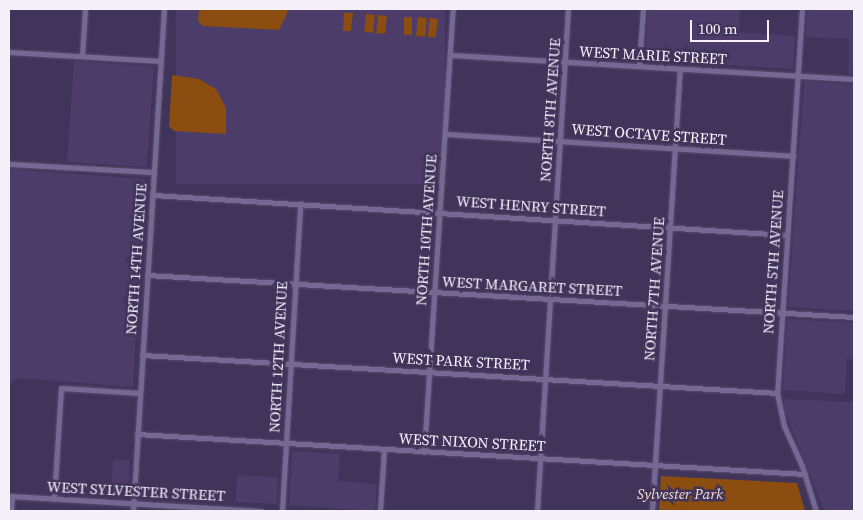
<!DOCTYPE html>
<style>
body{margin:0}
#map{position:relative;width:863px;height:520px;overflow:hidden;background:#41345b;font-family:"Source Serif 4",serif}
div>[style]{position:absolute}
.built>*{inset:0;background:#4b3c69;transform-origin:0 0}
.green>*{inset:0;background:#8b4d10;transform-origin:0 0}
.roads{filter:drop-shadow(0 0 1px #594e6d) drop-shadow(0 0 1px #594e6d)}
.minor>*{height:5px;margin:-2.5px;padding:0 2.5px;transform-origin:2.5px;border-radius:2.5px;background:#756893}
span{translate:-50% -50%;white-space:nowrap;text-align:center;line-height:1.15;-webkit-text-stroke:5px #41345b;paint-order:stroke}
.street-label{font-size:15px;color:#f4f1fb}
.park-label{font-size:15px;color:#f3dccb;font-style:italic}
.frame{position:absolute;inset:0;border:10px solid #f4f1fb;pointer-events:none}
.scale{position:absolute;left:690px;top:20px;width:79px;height:22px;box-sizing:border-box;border:2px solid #f4f1fb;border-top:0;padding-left:6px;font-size:15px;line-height:18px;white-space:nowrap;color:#f4f1fb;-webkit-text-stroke:4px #41345b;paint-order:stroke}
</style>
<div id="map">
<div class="built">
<div style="left:176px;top:9px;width:269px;height:175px"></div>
<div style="clip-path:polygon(648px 9px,740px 9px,739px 32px,795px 36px,793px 69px,645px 60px)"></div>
<div style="clip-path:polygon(807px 9px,854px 9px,854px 74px,848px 74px,849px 39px,806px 37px)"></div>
<div style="left:74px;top:61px;width:80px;height:101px;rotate:4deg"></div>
<div style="clip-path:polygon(804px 81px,854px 84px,854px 311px,788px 307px)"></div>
<div style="clip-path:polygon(9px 169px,145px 179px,133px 387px,19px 378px,9px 384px)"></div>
<div style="clip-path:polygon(787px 319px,854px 323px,854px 359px,847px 359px,845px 394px,783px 390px)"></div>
<div style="clip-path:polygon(784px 399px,854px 402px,854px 511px,824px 511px,785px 411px)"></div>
<div style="clip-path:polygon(292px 451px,340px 454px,338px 481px,377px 484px,375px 511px,289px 505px)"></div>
<div style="left:113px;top:459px;width:17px;height:36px;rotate:3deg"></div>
<div style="left:237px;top:475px;width:41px;height:27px;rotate:3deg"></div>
</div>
<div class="green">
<div style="clip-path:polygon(199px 9px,289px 9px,279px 30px,203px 26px,198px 21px)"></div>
<div style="clip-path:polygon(344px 13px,353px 13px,351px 31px,343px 31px)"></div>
<div style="left:366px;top:14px;width:9px;height:18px;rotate:6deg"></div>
<div style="left:378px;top:15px;width:9px;height:18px;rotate:6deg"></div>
<div style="left:404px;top:17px;width:8px;height:18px"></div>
<div style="left:418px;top:17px;width:9px;height:19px;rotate:6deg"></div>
<div style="left:430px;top:18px;width:8px;height:19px;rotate:7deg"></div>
<div style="clip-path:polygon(172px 75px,199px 79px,216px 89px,226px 108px,226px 134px,174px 131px,169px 126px)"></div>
<div style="clip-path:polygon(661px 476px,797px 483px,805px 511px,659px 511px)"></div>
</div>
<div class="roads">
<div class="minor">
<div style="left:802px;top:9px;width:385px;rotate:93.7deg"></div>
<div style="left:777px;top:393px;width:34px;rotate:78deg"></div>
<div style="left:784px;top:426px;width:44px;rotate:65.8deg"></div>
<div style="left:802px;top:466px;width:47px;rotate:72.7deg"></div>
<div style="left:9px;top:52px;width:152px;rotate:3.4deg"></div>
<div style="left:450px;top:55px;width:405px;rotate:3.4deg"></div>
<div style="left:82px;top:56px;width:47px;rotate:-86.3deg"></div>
<div style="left:639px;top:66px;width:57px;rotate:-86deg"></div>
<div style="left:445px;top:134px;width:349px;rotate:3.6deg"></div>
<div style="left:9px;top:164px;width:145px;rotate:3.2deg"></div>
<div style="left:153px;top:195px;width:635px;rotate:3.61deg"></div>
<div style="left:147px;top:275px;width:708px;rotate:3.4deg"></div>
<div style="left:142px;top:355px;width:636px;rotate:3.42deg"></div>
<div style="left:137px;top:434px;width:669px;rotate:3.43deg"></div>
<div style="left:424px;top:452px;width:444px;rotate:-86.3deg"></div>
<div style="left:9px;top:496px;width:253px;rotate:3.4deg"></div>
<div style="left:54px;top:499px;width:111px;rotate:-86.4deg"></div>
<div style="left:61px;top:388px;width:79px;rotate:3.6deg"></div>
<div style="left:11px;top:511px;width:15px;rotate:-86deg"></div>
<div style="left:133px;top:511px;width:503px;rotate:-86.47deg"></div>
<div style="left:282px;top:511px;width:308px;rotate:-86.6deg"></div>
<div style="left:380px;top:511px;width:62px;rotate:-86.3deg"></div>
<div style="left:537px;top:511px;width:503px;rotate:-86.47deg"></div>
<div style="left:652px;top:511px;width:443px;rotate:-86.4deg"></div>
</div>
</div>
<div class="street-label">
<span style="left:653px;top:55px;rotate:3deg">WEST MARIE STREET</span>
<span style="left:550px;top:110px;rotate:-86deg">NORTH 8TH AVENUE</span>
<span style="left:649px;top:134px;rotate:4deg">WEST OCTAVE STREET</span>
<span style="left:531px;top:206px;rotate:4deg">WEST HENRY STREET</span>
<span style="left:426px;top:230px;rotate:-86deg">NORTH 10TH AVENUE</span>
<span style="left:136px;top:259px;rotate:-86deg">NORTH 14TH AVENUE</span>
<span style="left:773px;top:262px;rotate:-86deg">NORTH 5TH AVENUE</span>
<span style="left:532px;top:286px;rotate:3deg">WEST MARGARET STREET</span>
<span style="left:654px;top:289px;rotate:-86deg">NORTH 7TH AVENUE</span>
<span style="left:278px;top:357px;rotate:-87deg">NORTH 12TH AVENUE</span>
<span style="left:461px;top:361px;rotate:3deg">WEST PARK STREET</span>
<span style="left:472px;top:442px;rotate:3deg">WEST NIXON STREET</span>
<span style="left:136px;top:491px;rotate:3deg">WEST SYLVESTER STREET</span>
</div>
<div class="park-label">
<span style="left:680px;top:494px">Sylvester Park</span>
</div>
<div class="frame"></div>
<div class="scale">100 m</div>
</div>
